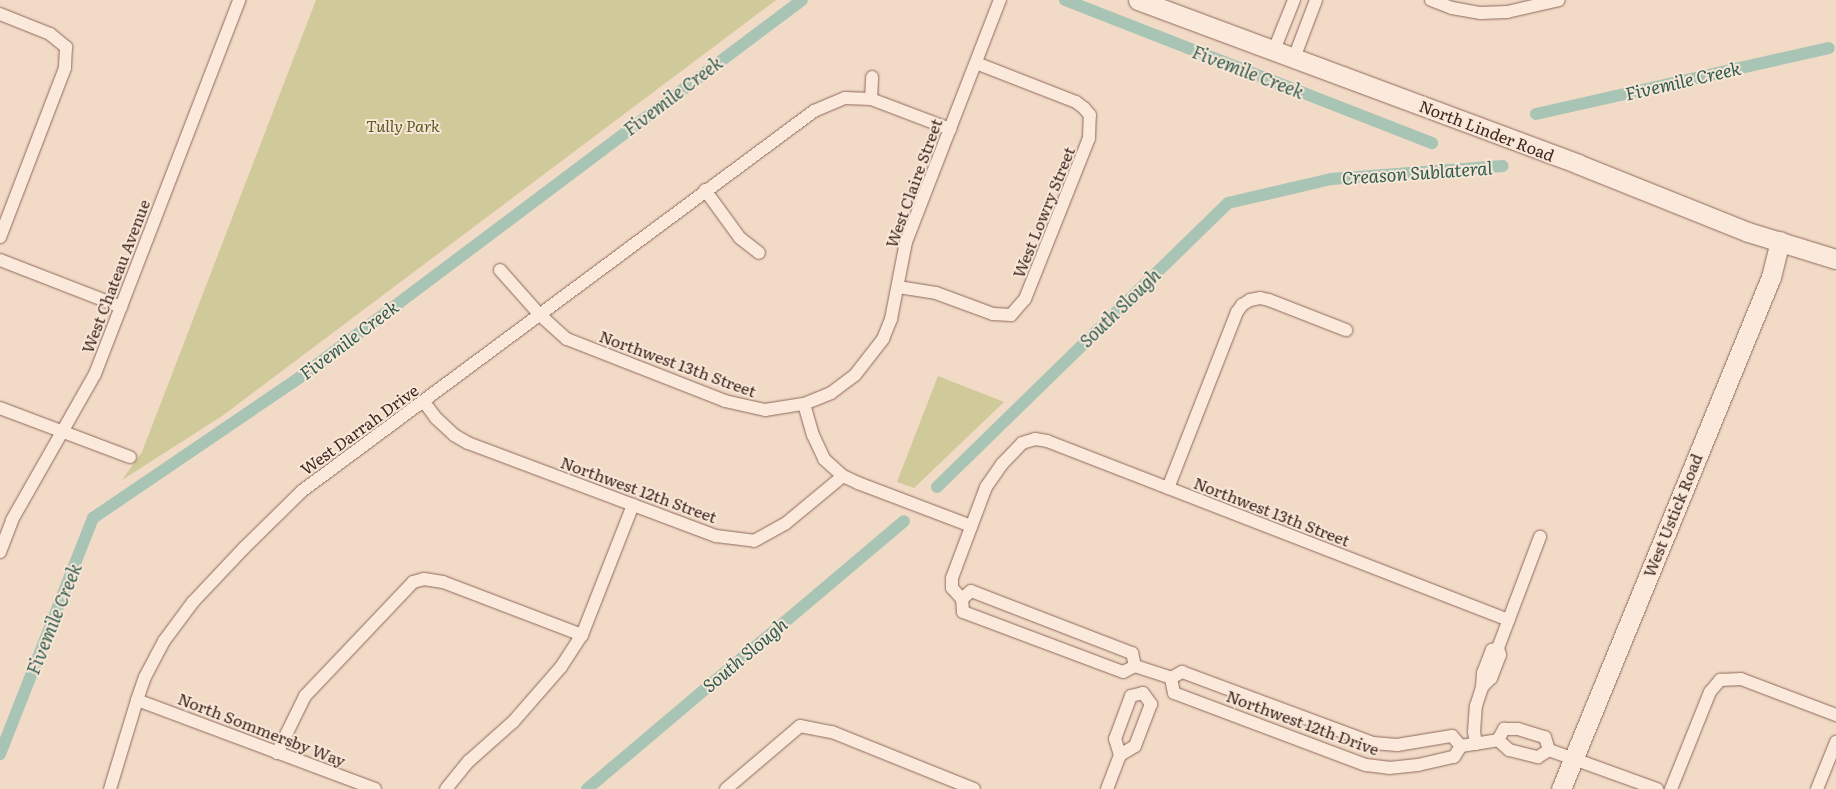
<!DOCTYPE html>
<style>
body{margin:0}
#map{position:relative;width:1836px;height:789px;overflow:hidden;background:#f1dac6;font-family:Literata,serif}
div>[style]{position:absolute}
.green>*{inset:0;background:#d0c999}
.canal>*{height:12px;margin:-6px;padding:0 6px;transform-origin:6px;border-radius:6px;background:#a8c4b5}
.roads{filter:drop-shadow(0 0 1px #8e695b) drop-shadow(0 0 1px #8e695b)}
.minor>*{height:12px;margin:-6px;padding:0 6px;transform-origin:6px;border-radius:6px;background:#fbe9db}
.secondary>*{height:19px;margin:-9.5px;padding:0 9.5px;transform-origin:9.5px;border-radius:9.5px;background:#fbe9db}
span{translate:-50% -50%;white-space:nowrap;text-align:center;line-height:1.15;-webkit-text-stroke:4px #f8e6d7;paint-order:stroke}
.park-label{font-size:16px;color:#5a5b25;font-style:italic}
.street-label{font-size:16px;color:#3d261f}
.water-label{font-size:18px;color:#2e5d4f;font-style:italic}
</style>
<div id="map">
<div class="green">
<div style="clip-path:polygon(316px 0,776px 0,222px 416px,122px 480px,142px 452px)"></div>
<div style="clip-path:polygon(938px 376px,1004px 402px,914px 488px,897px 482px)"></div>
</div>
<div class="canal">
<div style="left:1065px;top:0;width:394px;rotate:21.3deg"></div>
<div style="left:1536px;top:114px;width:300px;rotate:-12.7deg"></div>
<div style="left:937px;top:487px;width:407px;rotate:-44.3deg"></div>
<div style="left:1228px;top:203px;width:106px;rotate:-13.1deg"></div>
<div style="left:1331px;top:179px;width:172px;rotate:-4.3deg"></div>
<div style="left:0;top:754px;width:254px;rotate:-68.5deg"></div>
<div style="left:93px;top:518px;width:249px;rotate:-34.2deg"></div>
<div style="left:299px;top:378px;width:629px;rotate:-36.92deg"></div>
<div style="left:587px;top:789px;width:415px;rotate:-40.2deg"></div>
</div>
<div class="roads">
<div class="minor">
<div style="left:1431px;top:0;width:22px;rotate:21deg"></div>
<div style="left:1452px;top:8px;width:29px;rotate:10deg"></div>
<div style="left:1481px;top:13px;width:26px;rotate:-2deg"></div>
<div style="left:1507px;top:12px;width:53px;rotate:-13deg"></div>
<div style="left:0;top:14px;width:54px;rotate:21.8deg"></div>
<div style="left:50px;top:34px;width:21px;rotate:39deg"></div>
<div style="left:66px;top:47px;width:21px;rotate:93deg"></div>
<div style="left:65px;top:68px;width:181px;rotate:111deg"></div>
<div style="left:1274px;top:50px;width:54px;rotate:-68.2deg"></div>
<div style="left:1294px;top:58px;width:62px;rotate:-69.2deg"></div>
<div style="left:871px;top:99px;width:22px;rotate:-87deg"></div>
<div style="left:705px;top:190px;width:59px;rotate:53.9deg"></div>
<div style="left:740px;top:238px;width:24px;rotate:38deg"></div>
<div style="left:0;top:260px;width:130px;rotate:21.2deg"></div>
<div style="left:500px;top:270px;width:60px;rotate:48.4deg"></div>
<div style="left:540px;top:315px;width:36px;rotate:42deg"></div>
<div style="left:567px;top:339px;width:170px;rotate:21.4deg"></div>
<div style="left:725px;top:401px;width:41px;rotate:12.7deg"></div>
<div style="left:765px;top:410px;width:39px;rotate:-9deg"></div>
<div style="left:804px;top:404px;width:29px;rotate:-22deg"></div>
<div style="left:831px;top:393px;width:30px;rotate:-37deg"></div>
<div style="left:855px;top:375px;width:46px;rotate:-52.1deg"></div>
<div style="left:883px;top:339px;width:22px;rotate:-68deg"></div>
<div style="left:891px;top:319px;width:78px;rotate:-79deg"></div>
<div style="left:906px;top:242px;width:260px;rotate:-68.8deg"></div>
<div style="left:898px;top:287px;width:38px;rotate:9deg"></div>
<div style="left:936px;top:293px;width:61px;rotate:20.2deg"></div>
<div style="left:993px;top:314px;width:18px;rotate:3deg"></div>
<div style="left:1011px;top:315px;width:21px;rotate:-49deg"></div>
<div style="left:1025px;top:299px;width:173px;rotate:-68.3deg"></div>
<div style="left:1089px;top:138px;width:23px;rotate:-88deg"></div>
<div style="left:1090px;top:115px;width:9px;rotate:-131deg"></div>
<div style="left:1084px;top:108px;width:10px;rotate:-143deg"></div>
<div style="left:1076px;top:102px;width:107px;rotate:-158.7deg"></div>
<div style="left:424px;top:402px;width:21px;rotate:53deg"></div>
<div style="left:437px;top:419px;width:23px;rotate:43deg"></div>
<div style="left:454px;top:435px;width:16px;rotate:30deg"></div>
<div style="left:468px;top:443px;width:265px;rotate:20.6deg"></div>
<div style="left:716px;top:536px;width:38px;rotate:7deg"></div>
<div style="left:754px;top:541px;width:35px;rotate:-29deg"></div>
<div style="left:785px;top:524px;width:75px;rotate:-39.6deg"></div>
<div style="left:804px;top:404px;width:32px;rotate:74deg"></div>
<div style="left:813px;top:435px;width:26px;rotate:65deg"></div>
<div style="left:824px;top:459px;width:25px;rotate:42deg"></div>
<div style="left:843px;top:476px;width:17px;rotate:25deg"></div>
<div style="left:858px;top:483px;width:121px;rotate:20.8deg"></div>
<div style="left:0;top:408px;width:139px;rotate:20.7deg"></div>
<div style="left:1168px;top:488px;width:189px;rotate:-68.6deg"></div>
<div style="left:1237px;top:312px;width:9px;rotate:-54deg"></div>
<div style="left:1242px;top:305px;width:9px;rotate:-32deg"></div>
<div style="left:1250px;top:300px;width:10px;rotate:-11deg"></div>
<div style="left:1260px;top:298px;width:9px;rotate:13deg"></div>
<div style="left:1269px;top:300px;width:83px;rotate:21.3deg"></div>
<div style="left:0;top:552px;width:34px;rotate:-69deg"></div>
<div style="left:12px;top:520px;width:168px;rotate:-60.4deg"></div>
<div style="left:95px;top:374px;width:401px;rotate:-68.9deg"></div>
<div style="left:971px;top:591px;width:173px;rotate:21.1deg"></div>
<div style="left:1132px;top:653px;width:13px;rotate:77deg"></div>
<div style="left:1135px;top:666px;width:13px;rotate:153deg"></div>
<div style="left:1123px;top:672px;width:171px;rotate:-159.4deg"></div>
<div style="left:963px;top:612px;width:13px;rotate:-94deg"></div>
<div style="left:962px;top:599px;width:12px;rotate:-42deg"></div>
<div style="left:962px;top:599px;width:15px;rotate:-132deg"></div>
<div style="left:952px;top:588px;width:10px;rotate:-90deg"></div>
<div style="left:952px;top:578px;width:97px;rotate:-69.5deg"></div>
<div style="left:986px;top:487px;width:28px;rotate:-55deg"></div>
<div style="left:1002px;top:464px;width:29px;rotate:-46deg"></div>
<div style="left:1022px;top:443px;width:14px;rotate:-17deg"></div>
<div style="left:1035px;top:439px;width:12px;rotate:9deg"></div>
<div style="left:1047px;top:441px;width:495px;rotate:21.2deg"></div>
<div style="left:1498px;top:648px;width:119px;rotate:-69.3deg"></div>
<div style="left:1498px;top:648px;width:7px;rotate:74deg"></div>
<div style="left:1500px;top:655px;width:25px;rotate:111deg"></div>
<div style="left:1491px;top:678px;width:13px;rotate:135deg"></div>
<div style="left:1482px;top:687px;width:14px;rotate:-86deg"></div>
<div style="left:1483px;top:673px;width:25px;rotate:-69deg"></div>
<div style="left:1492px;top:650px;width:6px;rotate:-18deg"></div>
<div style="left:1135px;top:666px;width:38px;rotate:18deg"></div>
<div style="left:1171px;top:678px;width:15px;rotate:79deg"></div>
<div style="left:1174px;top:693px;width:205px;rotate:20.6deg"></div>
<div style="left:1366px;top:765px;width:23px;rotate:7deg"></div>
<div style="left:1389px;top:768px;width:29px;rotate:-6deg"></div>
<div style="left:1418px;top:765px;width:37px;rotate:-13deg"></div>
<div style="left:1454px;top:757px;width:13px;rotate:-58deg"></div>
<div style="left:1171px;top:678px;width:13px;rotate:-29deg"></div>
<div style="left:1182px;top:672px;width:204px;rotate:20.4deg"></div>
<div style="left:1373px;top:743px;width:24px;rotate:5deg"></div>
<div style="left:1397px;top:745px;width:56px;rotate:-9.3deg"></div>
<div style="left:1452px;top:736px;width:13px;rotate:48deg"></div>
<div style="left:1143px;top:693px;width:14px;rotate:54deg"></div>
<div style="left:1151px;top:704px;width:45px;rotate:110.9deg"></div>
<div style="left:1135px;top:746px;width:17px;rotate:149deg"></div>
<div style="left:1120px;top:755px;width:17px;rotate:-107deg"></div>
<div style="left:1115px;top:739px;width:46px;rotate:-69.6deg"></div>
<div style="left:1131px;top:696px;width:12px;rotate:-14deg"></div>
<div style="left:137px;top:700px;width:254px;rotate:20.5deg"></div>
<div style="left:1498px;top:740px;width:13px;rotate:-61deg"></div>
<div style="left:1504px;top:729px;width:14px"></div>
<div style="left:1518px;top:729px;width:28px;rotate:17deg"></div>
<div style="left:1545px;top:737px;width:14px;rotate:73deg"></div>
<div style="left:1476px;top:744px;width:12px;rotate:-99deg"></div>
<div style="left:1474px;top:732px;width:26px;rotate:-86deg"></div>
<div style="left:1476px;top:706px;width:20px;rotate:-72deg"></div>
<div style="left:1461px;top:746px;width:37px;rotate:-9deg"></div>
<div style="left:1498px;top:740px;width:15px;rotate:42deg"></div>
<div style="left:1509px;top:750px;width:30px;rotate:14deg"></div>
<div style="left:1538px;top:757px;width:13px;rotate:-32deg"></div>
<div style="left:1549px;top:750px;width:115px;rotate:19.9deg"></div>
<div style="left:277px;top:753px;width:64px;rotate:-63.8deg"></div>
<div style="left:305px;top:696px;width:157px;rotate:-46.5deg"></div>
<div style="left:413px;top:582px;width:11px;rotate:-15deg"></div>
<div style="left:424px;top:579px;width:19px;rotate:9deg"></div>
<div style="left:443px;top:582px;width:149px;rotate:20.9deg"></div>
<div style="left:110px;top:789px;width:93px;rotate:-73.1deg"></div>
<div style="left:137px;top:700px;width:24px;rotate:-71deg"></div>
<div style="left:145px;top:677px;width:41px;rotate:-62.2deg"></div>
<div style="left:164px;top:641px;width:49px;rotate:-53.4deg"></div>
<div style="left:193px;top:602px;width:74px;rotate:-46.6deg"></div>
<div style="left:244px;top:548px;width:81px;rotate:-44.5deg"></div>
<div style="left:302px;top:491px;width:638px;rotate:-36.58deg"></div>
<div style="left:814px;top:111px;width:34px;rotate:-23deg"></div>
<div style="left:845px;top:98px;width:26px;rotate:2deg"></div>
<div style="left:871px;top:99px;width:85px;rotate:20.8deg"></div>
<div style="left:446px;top:789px;width:36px;rotate:-51deg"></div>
<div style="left:469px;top:761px;width:59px;rotate:-41.6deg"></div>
<div style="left:513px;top:722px;width:73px;rotate:-48.9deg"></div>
<div style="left:561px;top:667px;width:38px;rotate:-57deg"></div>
<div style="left:582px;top:635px;width:140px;rotate:-68.6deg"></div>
<div style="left:726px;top:789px;width:97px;rotate:-40.4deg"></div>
<div style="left:800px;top:726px;width:33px;rotate:11deg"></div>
<div style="left:832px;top:732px;width:153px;rotate:21.9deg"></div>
<div style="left:1107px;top:789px;width:36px;rotate:-69deg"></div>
<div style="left:1671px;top:789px;width:105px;rotate:-68.1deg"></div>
<div style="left:1710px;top:692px;width:16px;rotate:-50deg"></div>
<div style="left:1720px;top:680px;width:21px;rotate:-3deg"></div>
<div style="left:1741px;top:679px;width:102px;rotate:20.8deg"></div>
<div style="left:1817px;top:789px;width:51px;rotate:-68deg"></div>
</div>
<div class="secondary">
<div style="left:1138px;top:0;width:470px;rotate:20.4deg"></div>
<div style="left:1578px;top:164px;width:183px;rotate:21.8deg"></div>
<div style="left:1748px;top:232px;width:92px;rotate:17.1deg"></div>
<div style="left:1561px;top:789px;width:553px;rotate:-67.7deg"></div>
<div style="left:1771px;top:277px;width:37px;rotate:-76deg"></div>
</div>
</div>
<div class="park-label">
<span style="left:403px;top:125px">Tully Park</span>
</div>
<div class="street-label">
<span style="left:1487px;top:130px;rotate:21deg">North Linder Road</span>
<span style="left:913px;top:183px;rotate:-70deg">West Claire Street</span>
<span style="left:1043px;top:212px;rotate:-68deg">West Lowry Street</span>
<span style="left:115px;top:276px;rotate:-69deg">West Chateau Avenue</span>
<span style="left:678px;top:363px;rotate:20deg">Northwest 13th Street</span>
<span style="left:359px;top:429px;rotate:-36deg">West Darrah Drive</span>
<span style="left:639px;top:489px;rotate:20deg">Northwest 12th Street</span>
<span style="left:1272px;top:511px;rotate:21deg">Northwest 13th Street</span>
<span style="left:1672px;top:515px;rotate:-68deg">West Ustick Road</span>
<span style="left:1303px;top:722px;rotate:20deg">Northwest 12th Drive</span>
<span style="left:262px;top:729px;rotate:21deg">North Sommersby Way</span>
</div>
<div class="water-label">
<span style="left:1248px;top:72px;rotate:21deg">Fivemile Creek</span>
<span style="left:1683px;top:81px;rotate:-13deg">Fivemile Creek</span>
<span style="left:673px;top:96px;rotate:-37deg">Fivemile Creek</span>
<span style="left:1417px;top:173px;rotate:-4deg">Creason Sublateral</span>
<span style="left:1120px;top:308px;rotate:-44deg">South Slough</span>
<span style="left:349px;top:340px;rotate:-37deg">Fivemile Creek</span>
<span style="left:54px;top:619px;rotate:-68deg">Fivemile Creek</span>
<span style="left:745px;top:655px;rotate:-40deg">South Slough</span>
</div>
</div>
